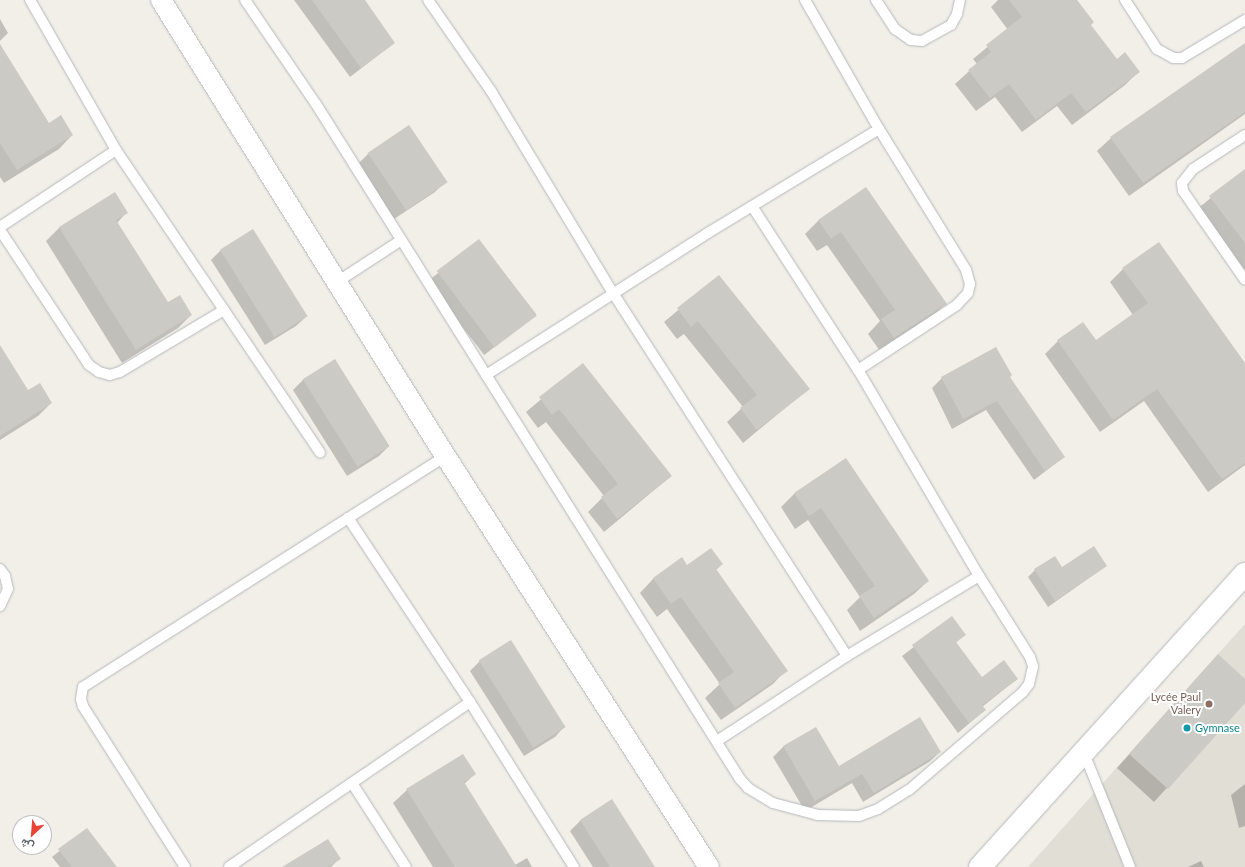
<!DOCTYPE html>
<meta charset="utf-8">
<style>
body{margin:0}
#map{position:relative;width:1245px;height:867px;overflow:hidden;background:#f1efe8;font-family:Lato,Vazirmatn,sans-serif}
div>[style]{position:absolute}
.education>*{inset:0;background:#e1ded6}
.shadow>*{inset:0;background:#0003;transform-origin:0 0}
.building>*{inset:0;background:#cccac5;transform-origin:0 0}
.roads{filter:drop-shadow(0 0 1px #b5b8bc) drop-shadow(0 0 1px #b5b8bc)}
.service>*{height:10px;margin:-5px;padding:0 5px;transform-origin:5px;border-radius:5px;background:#fff}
.minor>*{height:20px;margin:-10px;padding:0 10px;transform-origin:10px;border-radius:10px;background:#fff}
.secondary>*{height:22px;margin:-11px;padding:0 11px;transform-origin:11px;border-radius:11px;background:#fff}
.dots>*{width:11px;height:11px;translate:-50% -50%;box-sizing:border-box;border:2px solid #fff;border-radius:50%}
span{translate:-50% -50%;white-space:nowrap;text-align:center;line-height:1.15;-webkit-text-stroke:4px #fff;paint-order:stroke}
.education-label{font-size:11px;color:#785e54}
.right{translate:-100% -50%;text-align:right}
.culture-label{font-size:11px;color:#0d838f}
.left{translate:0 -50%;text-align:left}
.north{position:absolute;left:12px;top:815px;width:40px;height:40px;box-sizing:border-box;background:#fff;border:1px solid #bfc1c3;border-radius:50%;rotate:206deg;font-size:11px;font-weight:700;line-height:16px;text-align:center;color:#5f6368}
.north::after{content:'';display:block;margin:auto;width:14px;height:18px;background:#ea4335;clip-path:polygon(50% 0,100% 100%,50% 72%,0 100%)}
</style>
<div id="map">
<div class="education">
<div style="clip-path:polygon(1245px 624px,1245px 867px,1028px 867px,1218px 654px)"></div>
</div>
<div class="shadow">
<div style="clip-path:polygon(294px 0,363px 0,394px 43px,350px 77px)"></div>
<div style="clip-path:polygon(998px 0,1076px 0,1090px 25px,1117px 60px,1138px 72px,1125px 85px,1072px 125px,1057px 106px,1022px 132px,995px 97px,976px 111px,955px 84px,977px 64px,973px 59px,1008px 30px,991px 7px)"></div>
<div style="clip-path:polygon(0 19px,8px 33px,0 41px)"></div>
<div style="clip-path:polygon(1245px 44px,1245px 114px,1129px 196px,1097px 151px,1111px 138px)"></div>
<div style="clip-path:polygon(0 46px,49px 124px,72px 135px,59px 149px,4px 183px,0 177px)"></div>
<div style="clip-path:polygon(368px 154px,445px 182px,435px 192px,394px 219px,358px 164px)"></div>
<div style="clip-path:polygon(1245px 170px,1245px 281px,1196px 210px)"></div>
<div style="clip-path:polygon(865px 189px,945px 304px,932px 317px,880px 351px,868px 334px,880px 321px,827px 245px,817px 251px,805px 234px,819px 220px)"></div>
<div style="clip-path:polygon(115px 193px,127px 212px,117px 223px,167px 304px,191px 315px,178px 328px,122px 363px,46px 241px,59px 228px)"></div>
<div style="left:479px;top:241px;width:93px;height:66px;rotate:52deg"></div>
<div style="clip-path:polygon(221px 250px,307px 316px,296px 326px,265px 345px,211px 260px)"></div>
<div style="clip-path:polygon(1123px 269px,1245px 364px,1245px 465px,1208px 492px,1144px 401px,1100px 432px,1045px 354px,1058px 341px,1096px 342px,1133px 315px,1110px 282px)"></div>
<div style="clip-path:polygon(719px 276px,808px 389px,743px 443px,727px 422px,743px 407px,684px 334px,677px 339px,664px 322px)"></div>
<div style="clip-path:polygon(0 347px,28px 392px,51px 403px,38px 416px,0 440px)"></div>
<div style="clip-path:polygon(335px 360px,389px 446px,379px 456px,347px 476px,293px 390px,303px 380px)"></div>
<div style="clip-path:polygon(583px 364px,671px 476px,604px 532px,588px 512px,604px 496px,546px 422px,538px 428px,526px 412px)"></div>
<div style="clip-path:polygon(1009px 377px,1064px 457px,1034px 480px,986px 410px,952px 429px,932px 388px,942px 378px)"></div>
<div style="clip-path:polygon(845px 459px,928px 581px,914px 594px,860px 631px,847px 610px,860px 597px,808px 520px,795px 529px,781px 507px,794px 494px)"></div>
<div style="clip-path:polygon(682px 559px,687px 566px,722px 564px,715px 571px,786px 670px,773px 684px,721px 720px,705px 698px,720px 684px,667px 609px,657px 617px,640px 593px,653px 579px)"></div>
<div style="clip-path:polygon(1106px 566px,1048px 607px,1028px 577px,1035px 570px)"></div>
<div style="clip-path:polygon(952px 618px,964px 634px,956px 643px,981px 678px,1017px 679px,982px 707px,985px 710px,958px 733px,902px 656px)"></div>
<div style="clip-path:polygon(1218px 655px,1245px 680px,1245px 702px,1154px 802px,1117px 768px)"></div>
<div style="clip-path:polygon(480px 661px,565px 726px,555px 737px,524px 756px,470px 671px)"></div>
<div style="clip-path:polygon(784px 746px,839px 768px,940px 752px,929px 762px,863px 802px,852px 783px,805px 811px,773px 757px)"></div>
<div style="clip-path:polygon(475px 774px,464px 784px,515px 865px,527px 858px,532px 867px,433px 867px,393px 803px,407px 790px)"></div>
<div style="clip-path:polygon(1245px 784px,1245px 826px,1239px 828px,1231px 795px)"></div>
<div style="clip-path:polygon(581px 820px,654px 867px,593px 867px,570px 831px)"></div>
<div style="clip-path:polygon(87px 829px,116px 867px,60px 867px,52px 857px)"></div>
<div style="clip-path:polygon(339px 859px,331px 867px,284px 867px)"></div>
<div style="clip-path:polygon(1201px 861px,1204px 867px,1188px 867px)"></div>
</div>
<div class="building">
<div style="clip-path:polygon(312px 0,365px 0,395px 43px,361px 68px)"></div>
<div style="clip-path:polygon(1009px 0,1077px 0,1094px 22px,1091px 25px,1117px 59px,1125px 52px,1140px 72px,1086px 112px,1071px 93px,1036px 120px,1009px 84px,990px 98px,968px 70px,991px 52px,986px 45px,1022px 17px)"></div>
<div style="clip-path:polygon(1245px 43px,1245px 112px,1143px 183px,1110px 137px)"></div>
<div style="clip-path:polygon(0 44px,49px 123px,61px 115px,73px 135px,17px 170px,0 143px)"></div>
<div style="left:409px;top:125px;width:69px;height:50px;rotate:56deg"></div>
<div style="clip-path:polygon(1245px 169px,1245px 243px,1209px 196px)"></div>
<div style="clip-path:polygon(866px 187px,947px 304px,894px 338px,881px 319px,895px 310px,841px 232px,831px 239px,818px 220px)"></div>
<div style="clip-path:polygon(115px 192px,128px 213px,116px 220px,168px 302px,180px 295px,192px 315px,136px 350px,59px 227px)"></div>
<div style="left:253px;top:229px;width:103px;height:39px;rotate:58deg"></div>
<div style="left:479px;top:239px;width:96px;height:53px;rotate:53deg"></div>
<div style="clip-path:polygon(1159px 242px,1245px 363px,1245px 463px,1222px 479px,1157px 389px,1113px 420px,1057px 340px,1083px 322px,1096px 340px,1148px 303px,1122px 268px)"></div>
<div style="clip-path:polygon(719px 275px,810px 389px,757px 430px,740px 408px,757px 395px,698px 321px,691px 327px,677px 308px)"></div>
<div style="clip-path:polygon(0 345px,28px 390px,40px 383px,52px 403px,0 436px)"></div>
<div style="clip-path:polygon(996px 347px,1012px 375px,1010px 377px,1065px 457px,1045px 471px,997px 401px,963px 419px,941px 377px)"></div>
<div style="left:335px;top:359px;width:103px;height:38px;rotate:58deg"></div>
<div style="clip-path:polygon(583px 363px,672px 476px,617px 519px,601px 497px,618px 484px,559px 409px,552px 415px,539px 397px)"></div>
<div style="clip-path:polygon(846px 458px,929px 581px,874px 618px,859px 596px,875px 586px,821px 508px,809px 516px,794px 493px)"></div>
<div style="clip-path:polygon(1094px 546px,1107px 566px,1055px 601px,1034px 569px,1055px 556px,1062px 567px)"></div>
<div style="clip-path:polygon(711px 548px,723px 564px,716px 569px,788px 671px,735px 708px,718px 683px,734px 672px,681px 597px,671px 604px,653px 578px,682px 557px,687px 565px)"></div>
<div style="clip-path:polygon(952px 616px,966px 635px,956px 642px,982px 677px,1004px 660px,1018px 679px,982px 705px,986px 710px,969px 723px,912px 645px)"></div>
<div style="left:511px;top:640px;width:103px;height:38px;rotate:58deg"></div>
<div style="clip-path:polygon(1218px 654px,1245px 679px,1245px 703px,1168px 789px,1129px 754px)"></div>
<div style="clip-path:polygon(920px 717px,941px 752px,874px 793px,862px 774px,815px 801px,783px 746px,816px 727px,839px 766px)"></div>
<div style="clip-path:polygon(463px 754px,476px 774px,464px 782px,517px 867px,455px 867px,406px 789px)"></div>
<div style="clip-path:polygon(612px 799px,655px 867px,610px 867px,580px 820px)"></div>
<div style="clip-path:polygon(87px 828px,117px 867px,72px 867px,58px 849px)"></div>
<div style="clip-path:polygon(328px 839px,341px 859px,328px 867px,282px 867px)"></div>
</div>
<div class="roads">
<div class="service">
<div style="left:245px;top:0;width:126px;rotate:55.7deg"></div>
<div style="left:316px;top:104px;width:797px;rotate:57.87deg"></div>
<div style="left:740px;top:779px;width:12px;rotate:48deg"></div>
<div style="left:748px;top:788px;width:29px;rotate:31deg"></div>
<div style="left:773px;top:803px;width:47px;rotate:14.9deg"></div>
<div style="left:818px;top:815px;width:41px;rotate:1.4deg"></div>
<div style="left:859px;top:816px;width:20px;rotate:-20deg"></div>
<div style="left:878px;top:809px;width:36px;rotate:-32deg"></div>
<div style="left:909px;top:790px;width:150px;rotate:-40.7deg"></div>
<div style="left:1023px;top:692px;width:10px;rotate:-53deg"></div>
<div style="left:1029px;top:684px;width:18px;rotate:-77deg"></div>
<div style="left:1033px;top:666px;width:9px;rotate:-108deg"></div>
<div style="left:1030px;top:657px;width:96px;rotate:-122.2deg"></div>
<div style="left:979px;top:576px;width:239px;rotate:-120.4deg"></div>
<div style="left:858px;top:370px;width:195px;rotate:-122.9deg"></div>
<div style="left:428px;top:0;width:111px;rotate:55.3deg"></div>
<div style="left:491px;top:91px;width:236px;rotate:58.9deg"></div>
<div style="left:613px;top:293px;width:432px;rotate:57.2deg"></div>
<div style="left:847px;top:656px;width:154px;rotate:-31.2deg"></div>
<div style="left:805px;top:0;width:149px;rotate:60.2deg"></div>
<div style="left:879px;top:129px;width:166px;rotate:58.3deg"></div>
<div style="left:966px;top:270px;width:15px;rotate:74deg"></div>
<div style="left:970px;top:284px;width:9px;rotate:103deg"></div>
<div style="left:968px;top:293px;width:16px;rotate:133deg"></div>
<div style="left:957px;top:305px;width:118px;rotate:146.7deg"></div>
<div style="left:876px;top:0;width:35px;rotate:57deg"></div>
<div style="left:895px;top:29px;width:19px;rotate:35deg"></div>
<div style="left:911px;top:40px;width:11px;rotate:5deg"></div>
<div style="left:922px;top:41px;width:33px;rotate:-29deg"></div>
<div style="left:951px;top:25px;width:13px;rotate:-61deg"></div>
<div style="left:957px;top:14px;width:14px;rotate:-78deg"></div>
<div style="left:1125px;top:0;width:59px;rotate:56.9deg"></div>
<div style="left:1157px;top:49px;width:18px;rotate:29deg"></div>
<div style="left:1173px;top:58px;width:9px"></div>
<div style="left:1182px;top:58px;width:74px;rotate:-31.1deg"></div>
<div style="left:1245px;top:135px;width:62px;rotate:146.8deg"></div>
<div style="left:1193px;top:169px;width:18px;rotate:128deg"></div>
<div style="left:1182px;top:183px;width:8px;rotate:83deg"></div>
<div style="left:1183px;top:191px;width:108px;rotate:55.1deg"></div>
<div style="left:116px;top:150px;width:365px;rotate:56deg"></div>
<div style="left:0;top:227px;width:139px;rotate:-33.6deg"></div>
<div style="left:116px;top:150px;width:173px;rotate:-119.8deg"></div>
<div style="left:0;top:230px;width:162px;rotate:56.6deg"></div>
<div style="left:89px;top:365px;width:12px;rotate:35deg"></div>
<div style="left:99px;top:372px;width:11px;rotate:15deg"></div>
<div style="left:110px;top:375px;width:10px;rotate:-17deg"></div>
<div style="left:120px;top:372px;width:121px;rotate:-30.8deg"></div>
<div style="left:337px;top:282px;width:75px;rotate:-33.1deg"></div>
<div style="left:486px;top:375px;width:264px;rotate:-32.6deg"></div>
<div style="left:708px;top:233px;width:200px;rotate:-31.3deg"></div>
<div style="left:0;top:569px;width:9px;rotate:54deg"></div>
<div style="left:5px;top:576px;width:13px;rotate:77deg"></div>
<div style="left:8px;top:589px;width:19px;rotate:115deg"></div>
<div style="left:470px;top:702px;width:195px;rotate:57.8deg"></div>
<div style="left:717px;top:741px;width:155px;rotate:-33.2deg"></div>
<div style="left:1084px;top:753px;width:123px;rotate:68deg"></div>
<div style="left:352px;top:783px;width:100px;rotate:57.3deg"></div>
<div style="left:185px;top:867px;width:191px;rotate:-122.4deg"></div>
<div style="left:83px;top:706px;width:7px;rotate:-106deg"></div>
<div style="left:81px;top:699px;width:12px;rotate:-81deg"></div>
<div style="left:83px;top:687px;width:430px;rotate:-32.5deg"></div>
<div style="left:229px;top:867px;width:292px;rotate:-34.4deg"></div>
<div style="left:470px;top:702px;width:221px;rotate:-123.5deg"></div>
</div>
<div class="minor">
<div style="left:161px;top:0;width:526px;rotate:58.06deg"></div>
<div style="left:439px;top:446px;width:500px;rotate:57.33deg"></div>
</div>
<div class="secondary">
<div style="left:980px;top:867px;width:395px;rotate:-47.9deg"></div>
</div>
</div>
<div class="dots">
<div style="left:1209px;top:704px;background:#8d6e63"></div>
<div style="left:1187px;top:728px;background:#0f9aa8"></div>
</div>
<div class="education-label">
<span class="right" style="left:1201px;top:704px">Lycée Paul<br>Valery</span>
</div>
<div class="culture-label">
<span class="left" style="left:1195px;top:728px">Gymnase</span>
</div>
<div class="north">ش</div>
</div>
